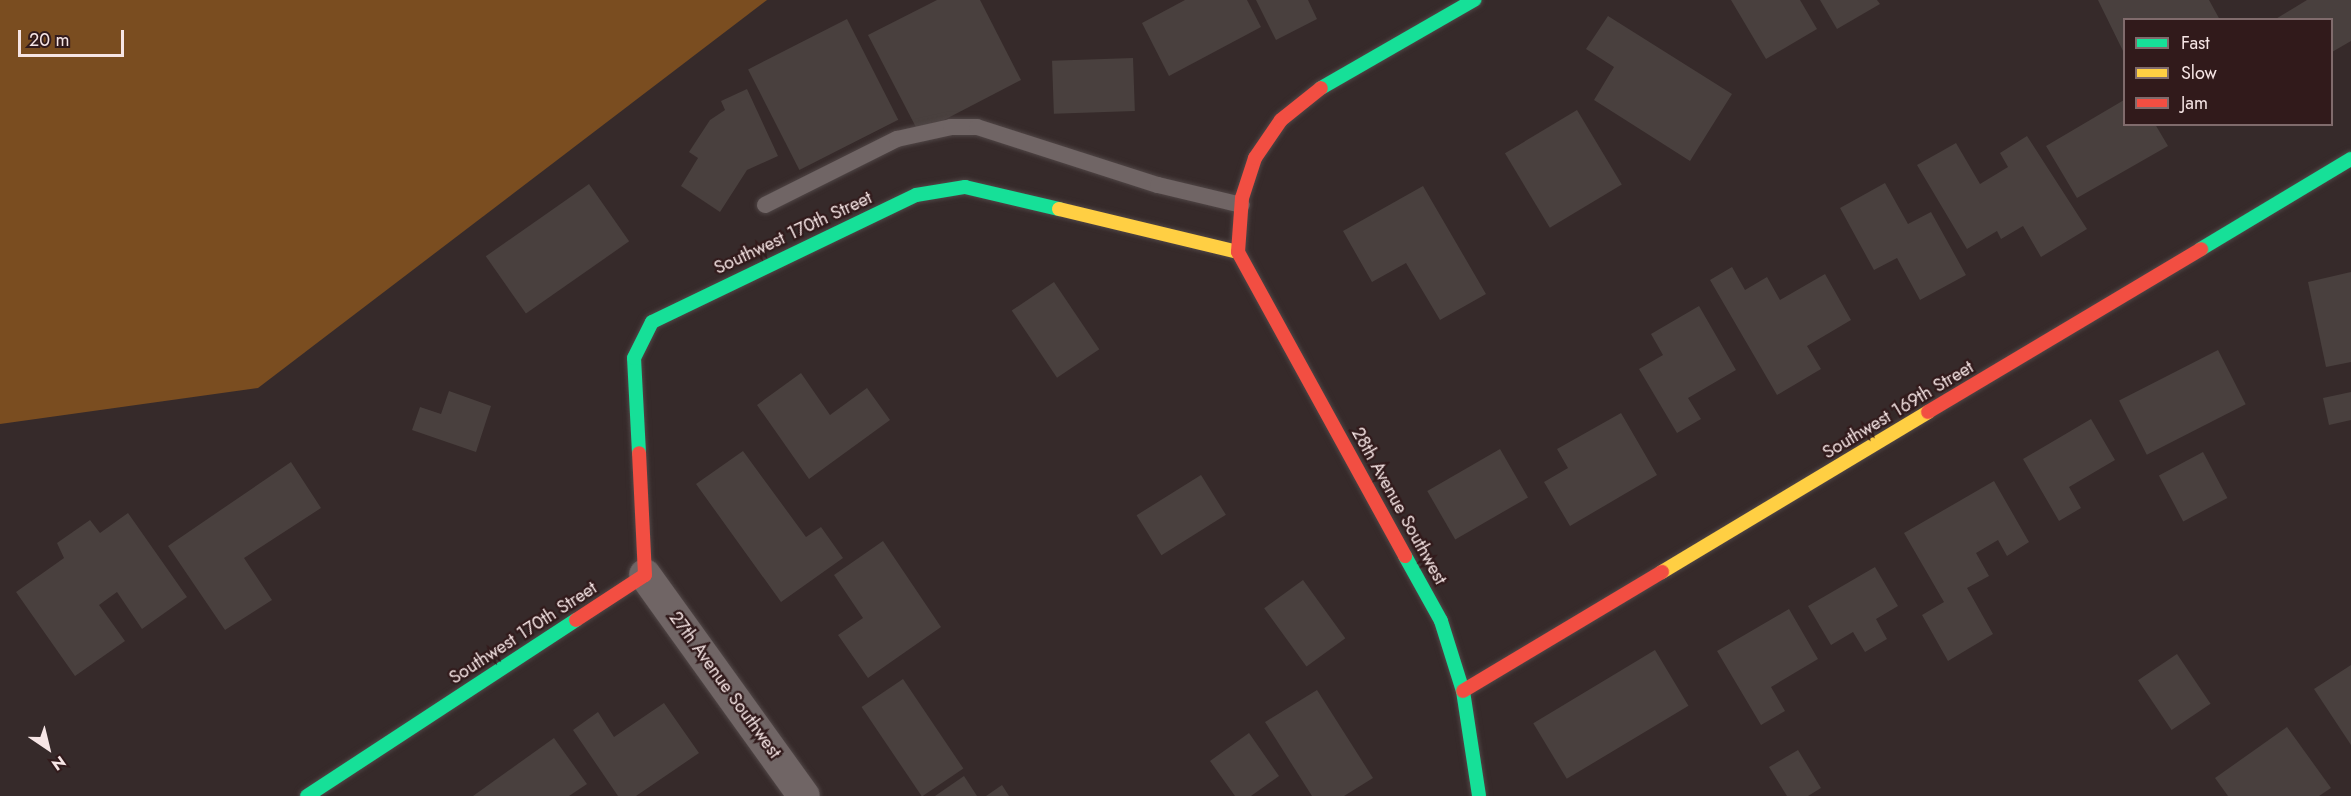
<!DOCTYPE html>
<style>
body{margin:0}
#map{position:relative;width:2351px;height:796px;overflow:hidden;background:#362a2a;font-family:Jost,sans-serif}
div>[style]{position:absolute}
.forest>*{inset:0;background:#7a4d20}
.building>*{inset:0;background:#49403e;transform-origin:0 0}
.roads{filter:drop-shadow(0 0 2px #504646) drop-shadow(0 0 2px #504646)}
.lane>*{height:16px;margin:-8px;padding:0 8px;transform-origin:8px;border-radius:8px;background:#706565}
.street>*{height:32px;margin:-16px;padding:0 16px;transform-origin:16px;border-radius:16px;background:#706565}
.fast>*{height:14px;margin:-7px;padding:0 7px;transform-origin:7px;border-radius:7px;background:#16e098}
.slow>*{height:14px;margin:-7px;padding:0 7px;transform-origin:7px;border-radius:7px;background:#ffcf43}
.jam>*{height:14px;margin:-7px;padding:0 7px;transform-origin:7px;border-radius:7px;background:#f24e42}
span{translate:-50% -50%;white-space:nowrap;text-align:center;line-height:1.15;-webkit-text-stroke:4.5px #311a1b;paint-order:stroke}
.street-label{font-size:18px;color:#f6e5e5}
.legend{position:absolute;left:2123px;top:18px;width:210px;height:108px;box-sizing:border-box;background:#311a1b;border:2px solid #806b6c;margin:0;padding:8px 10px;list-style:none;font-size:18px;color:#f6e5e5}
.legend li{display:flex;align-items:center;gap:12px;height:30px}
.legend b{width:30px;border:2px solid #806b6c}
.north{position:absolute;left:18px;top:718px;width:60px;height:60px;-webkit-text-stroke:4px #311a1b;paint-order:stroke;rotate:145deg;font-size:16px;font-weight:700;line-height:24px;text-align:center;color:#f6e5e5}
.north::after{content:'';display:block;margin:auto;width:21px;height:27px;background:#f6e5e5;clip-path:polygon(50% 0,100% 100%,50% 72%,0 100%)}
.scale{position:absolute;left:18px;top:30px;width:106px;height:27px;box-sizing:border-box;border:3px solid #f6e5e5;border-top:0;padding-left:8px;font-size:18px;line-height:21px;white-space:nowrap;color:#f6e5e5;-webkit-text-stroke:4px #311a1b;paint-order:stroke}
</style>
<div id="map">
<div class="forest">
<div style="clip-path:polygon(0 0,767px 0,258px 388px,0 424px)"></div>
</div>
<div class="building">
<div style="clip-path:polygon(937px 0,980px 0,1021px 80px,919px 133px,868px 35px)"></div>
<div style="clip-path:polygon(1185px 0,1247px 0,1261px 27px,1169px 76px,1142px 23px)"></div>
<div style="clip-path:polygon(1256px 0,1308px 0,1317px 19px,1276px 40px)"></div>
<div style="clip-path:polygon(1731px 0,1800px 0,1817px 29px,1766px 59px)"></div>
<div style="clip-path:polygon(1820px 0,1877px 0,1880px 4px,1837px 29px)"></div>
<div style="clip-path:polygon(2098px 0,2209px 0,2220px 20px,2124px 20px,2124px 53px)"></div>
<div style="clip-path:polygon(2307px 0,2351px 0,2351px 41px,2332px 52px,2332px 20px,2274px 20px)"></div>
<div style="clip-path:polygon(1608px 16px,1732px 94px,1690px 161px,1594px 100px,1614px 67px,1586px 49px)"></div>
<div style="left:847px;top:19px;width:113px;height:111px;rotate:63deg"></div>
<div style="left:1133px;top:58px;width:53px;height:81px;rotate:88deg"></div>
<div style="clip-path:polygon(747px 89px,778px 156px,747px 170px,720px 212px,681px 186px,698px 158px,689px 152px,710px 120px,725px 110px,721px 101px)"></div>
<div style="clip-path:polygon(2124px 100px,2124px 124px,2155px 124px,2168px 146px,2077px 198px,2046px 146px)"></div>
<div style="left:1577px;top:110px;width:87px;height:84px;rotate:59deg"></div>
<div style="clip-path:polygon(2027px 136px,2087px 229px,2041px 257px,2023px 226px,2001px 239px,1997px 231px,1967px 249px,1917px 165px,1956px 143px,1980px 184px,2008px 167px,2000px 153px)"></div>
<div style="clip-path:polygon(1885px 183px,1908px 224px,1931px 212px,1966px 275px,1920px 300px,1897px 258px,1874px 270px,1840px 208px)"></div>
<div style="left:589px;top:184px;width:70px;height:126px;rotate:55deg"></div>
<div style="clip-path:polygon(1423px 186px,1486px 294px,1440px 320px,1406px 263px,1372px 282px,1343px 231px)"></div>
<div style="clip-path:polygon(1732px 267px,1745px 290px,1767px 277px,1780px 300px,1825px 274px,1851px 320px,1807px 346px,1821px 369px,1777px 395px,1710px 280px)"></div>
<div style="clip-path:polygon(2351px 272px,2351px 362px,2326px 367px,2308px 282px)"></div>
<div style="left:1054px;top:282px;width:81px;height:51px;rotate:56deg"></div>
<div style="clip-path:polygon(1699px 306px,1736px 370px,1688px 398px,1701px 419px,1677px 433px,1639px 369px,1663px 355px,1651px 334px)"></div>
<div style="left:2218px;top:350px;width:61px;height:111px;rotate:63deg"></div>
<div style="clip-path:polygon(801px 373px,830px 415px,867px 388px,890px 420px,809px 479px,757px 405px)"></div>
<div style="clip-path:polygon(449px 391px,491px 406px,476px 452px,412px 430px,420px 407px,441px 414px)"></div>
<div style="clip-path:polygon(2351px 392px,2351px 420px,2329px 425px,2323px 398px)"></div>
<div style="clip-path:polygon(1621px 413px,1657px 475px,1570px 526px,1544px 482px,1568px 468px,1557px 449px)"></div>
<div style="clip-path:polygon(2091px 419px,2115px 460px,2069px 487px,2081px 508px,2059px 521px,2023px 459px)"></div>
<div style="left:1500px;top:449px;width:56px;height:84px;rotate:60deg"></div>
<div style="clip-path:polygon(743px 451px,806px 537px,821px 527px,843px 558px,781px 602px,696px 484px)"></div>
<div style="left:2203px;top:452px;width:52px;height:50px;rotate:62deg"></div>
<div style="clip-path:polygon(291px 462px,321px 508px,244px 558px,272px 600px,225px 630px,168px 546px)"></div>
<div style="left:1201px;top:475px;width:47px;height:76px;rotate:58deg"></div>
<div style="clip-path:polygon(1994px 481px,2029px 542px,2007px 556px,1998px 540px,1976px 553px,1989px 576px,1967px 588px,1993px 634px,1948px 661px,1922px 615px,1944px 602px,1904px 533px)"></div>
<div style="clip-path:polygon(128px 513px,187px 597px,142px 629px,117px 592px,99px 605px,125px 641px,75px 676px,16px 592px,64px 558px,57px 543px,90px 520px,100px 533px)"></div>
<div style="clip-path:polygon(883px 541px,941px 627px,868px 678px,838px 635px,863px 618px,834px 575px)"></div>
<div style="clip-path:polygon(1875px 567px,1898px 606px,1876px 619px,1887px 639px,1865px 652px,1853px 632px,1831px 645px,1808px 606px)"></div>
<div style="left:1303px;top:580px;width:72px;height:48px;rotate:54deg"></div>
<div style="clip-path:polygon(1789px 609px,1818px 659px,1771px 687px,1785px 711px,1761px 725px,1717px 651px)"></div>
<div style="left:1655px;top:650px;width:65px;height:142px;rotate:59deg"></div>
<div style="left:2177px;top:654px;width:60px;height:47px;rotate:56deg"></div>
<div style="clip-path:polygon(2351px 665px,2351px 745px,2314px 689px)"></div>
<div style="left:903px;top:679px;width:108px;height:50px;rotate:56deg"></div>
<div style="clip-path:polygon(1317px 690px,1373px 778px,1344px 796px,1312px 796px,1265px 722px)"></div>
<div style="clip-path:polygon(664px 703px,699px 753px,636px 796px,618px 796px,573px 730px,598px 712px,614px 737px)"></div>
<div style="clip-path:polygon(2287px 727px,2331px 788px,2319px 796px,2228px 796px,2215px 778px)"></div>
<div style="clip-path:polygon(1249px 733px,1279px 776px,1251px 796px,1235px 796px,1210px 761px)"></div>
<div style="clip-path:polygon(554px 738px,587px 784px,569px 796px,473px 796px)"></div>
<div style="clip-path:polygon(1798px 750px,1821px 788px,1808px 796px,1787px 796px,1769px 767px)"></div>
<div style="clip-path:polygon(964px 776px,977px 796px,935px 796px)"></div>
<div style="clip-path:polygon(1002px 785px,1009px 796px,986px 796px)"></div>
</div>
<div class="roads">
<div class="lane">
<div style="left:765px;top:205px;width:148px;rotate:-26.6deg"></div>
<div style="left:897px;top:139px;width:55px;rotate:-12.5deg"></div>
<div style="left:951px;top:127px;width:26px"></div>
<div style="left:977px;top:127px;width:190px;rotate:17.8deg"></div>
<div style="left:1158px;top:185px;width:86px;rotate:13.4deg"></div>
</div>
<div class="street">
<div style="left:645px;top:575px;width:272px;rotate:54.3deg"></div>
</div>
<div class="fast">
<div style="left:1321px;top:88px;width:177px;rotate:-29.9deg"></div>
<div style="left:2201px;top:249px;width:175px;rotate:-31deg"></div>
<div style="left:639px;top:453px;width:95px;rotate:-93deg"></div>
<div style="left:634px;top:358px;width:40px;rotate:-63.4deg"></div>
<div style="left:652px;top:322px;width:293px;rotate:-25.7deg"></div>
<div style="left:916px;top:195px;width:50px;rotate:-9.3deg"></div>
<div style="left:965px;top:187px;width:97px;rotate:13.2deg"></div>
<div style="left:1405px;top:556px;width:74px;rotate:61deg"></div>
<div style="left:1441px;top:621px;width:73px;rotate:72.6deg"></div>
<div style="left:1463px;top:691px;width:106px;rotate:81.3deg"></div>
<div style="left:307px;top:796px;width:321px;rotate:-33.2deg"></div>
</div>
<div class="slow">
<div style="left:1059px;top:209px;width:184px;rotate:13.5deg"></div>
<div style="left:1662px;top:572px;width:310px;rotate:-31deg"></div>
</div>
<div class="jam">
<div style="left:1238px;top:252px;width:347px;rotate:61.2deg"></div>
<div style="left:1238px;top:252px;width:54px;rotate:-85.8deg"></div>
<div style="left:1242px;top:198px;width:42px;rotate:-72deg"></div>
<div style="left:1255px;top:158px;width:46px;rotate:-55.6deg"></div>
<div style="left:1281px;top:120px;width:51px;rotate:-38.7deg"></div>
<div style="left:1928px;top:412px;width:318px;rotate:-30.8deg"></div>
<div style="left:576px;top:620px;width:82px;rotate:-33.1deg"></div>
<div style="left:645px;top:575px;width:122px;rotate:-92.8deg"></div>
<div style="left:1463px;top:691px;width:232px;rotate:-30.9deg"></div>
</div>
</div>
<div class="street-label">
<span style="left:793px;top:233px;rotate:-25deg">Southwest 170th Street</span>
<span style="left:1898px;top:410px;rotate:-31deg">Southwest 169th Street</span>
<span style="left:1399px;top:506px;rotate:61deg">28th Avenue Southwest</span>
<span style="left:523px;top:633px;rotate:-33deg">Southwest 170th Street</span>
<span style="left:725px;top:685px;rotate:54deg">27th Avenue Southwest</span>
</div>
<ul class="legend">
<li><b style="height:8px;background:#16e098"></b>Fast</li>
<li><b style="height:8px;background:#ffcf43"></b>Slow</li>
<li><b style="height:8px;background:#f24e42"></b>Jam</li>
</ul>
<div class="north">N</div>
<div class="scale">20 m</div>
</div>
